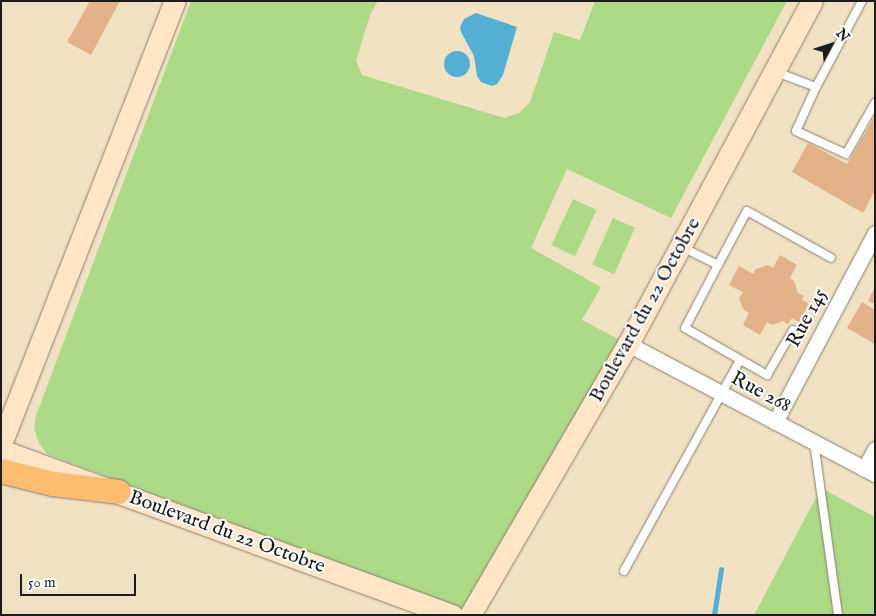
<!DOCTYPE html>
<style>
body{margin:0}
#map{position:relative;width:876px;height:616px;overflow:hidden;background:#efe1c2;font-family:"IM FELL English",serif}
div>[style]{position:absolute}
.green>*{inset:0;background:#acd986;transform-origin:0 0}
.water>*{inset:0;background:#55aed3}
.round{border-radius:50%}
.stream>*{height:4.5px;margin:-2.25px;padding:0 2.25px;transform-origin:2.25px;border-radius:2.25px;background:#55aed3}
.building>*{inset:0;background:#e2b188}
.roads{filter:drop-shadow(0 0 1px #867e6f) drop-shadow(0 0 1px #867e6f)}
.lane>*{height:8px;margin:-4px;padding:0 4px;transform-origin:4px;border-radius:4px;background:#fff}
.street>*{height:15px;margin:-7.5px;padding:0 7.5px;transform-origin:7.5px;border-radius:7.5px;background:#fff}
.secondary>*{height:21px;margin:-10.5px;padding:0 10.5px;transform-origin:10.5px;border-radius:10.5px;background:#ffe4c6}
.primary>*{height:24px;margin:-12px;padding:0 12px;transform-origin:12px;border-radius:12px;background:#febc71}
span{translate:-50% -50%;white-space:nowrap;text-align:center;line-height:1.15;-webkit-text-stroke:4px #fff;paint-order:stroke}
.street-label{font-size:20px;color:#1c1c1c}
.frame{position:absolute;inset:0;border:2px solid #1c1c1c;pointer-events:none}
.north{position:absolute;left:806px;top:20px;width:50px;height:50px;-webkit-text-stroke:4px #fff;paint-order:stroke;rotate:50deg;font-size:14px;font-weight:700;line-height:20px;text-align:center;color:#1c1c1c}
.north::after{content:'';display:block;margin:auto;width:18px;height:22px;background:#1c1c1c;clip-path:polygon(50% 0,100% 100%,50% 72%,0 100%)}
.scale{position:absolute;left:20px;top:574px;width:116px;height:22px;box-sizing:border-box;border:2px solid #1c1c1c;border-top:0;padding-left:6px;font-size:15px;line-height:18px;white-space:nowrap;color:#1c1c1c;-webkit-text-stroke:4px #fff;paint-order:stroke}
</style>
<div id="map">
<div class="green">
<div style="clip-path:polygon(191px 1px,378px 1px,370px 15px,356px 61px,362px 75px,504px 118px,519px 113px,530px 102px,554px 32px,580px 40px,595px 1px,787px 1px,671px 218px,567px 169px,531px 248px,601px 287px,582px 320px,624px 342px,471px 614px,47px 454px,39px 443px,34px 429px,36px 416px)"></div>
<div style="left:573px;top:199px;width:26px;height:51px;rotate:25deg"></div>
<div style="left:613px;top:218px;width:24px;height:51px;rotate:24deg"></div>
<div style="clip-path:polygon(821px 488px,875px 517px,875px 615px,754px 615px)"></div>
</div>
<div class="water">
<div style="clip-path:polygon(476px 13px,517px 27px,503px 75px,497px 84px,492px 86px,481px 82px,477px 76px,474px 56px,461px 32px,460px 27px,464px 19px)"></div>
<div class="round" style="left:444px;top:51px;width:26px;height:26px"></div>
</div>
<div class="stream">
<div style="left:714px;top:615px;width:46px;rotate:-81.2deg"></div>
</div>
<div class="building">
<div style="clip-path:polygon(90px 1px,120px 1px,91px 55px,67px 42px)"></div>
<div style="clip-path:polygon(875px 116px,875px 190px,863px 213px,792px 172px,808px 143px,847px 164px)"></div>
<div style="clip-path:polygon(780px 255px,797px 265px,790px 278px,794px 281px,798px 293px,804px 296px,802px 300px,809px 304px,799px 322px,792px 318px,788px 324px,783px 321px,772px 325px,767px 322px,760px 335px,743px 325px,749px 313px,744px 310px,739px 299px,743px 292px,729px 285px,739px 266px,753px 274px,756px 269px,768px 265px,773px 268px)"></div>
<div style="clip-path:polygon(875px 287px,875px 304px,868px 301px)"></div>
<div style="clip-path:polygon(862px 302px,875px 310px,875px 344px,847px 328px)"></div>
</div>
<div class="roads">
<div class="lane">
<div style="left:776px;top:72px;width:43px;rotate:20.6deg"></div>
<div style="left:816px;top:87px;width:48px;rotate:114.4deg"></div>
<div style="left:796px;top:131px;width:55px;rotate:24.7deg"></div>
<div style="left:846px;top:154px;width:59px;rotate:-60.4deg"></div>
<div style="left:816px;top:87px;width:98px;rotate:-61.9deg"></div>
<div style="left:682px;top:247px;width:40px;rotate:26.6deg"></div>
<div style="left:718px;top:265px;width:71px;rotate:117.6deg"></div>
<div style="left:685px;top:328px;width:95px;rotate:29.8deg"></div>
<div style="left:767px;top:375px;width:52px;rotate:-60deg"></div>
<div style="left:718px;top:265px;width:61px;rotate:-61.8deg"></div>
<div style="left:747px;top:211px;width:96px;rotate:29.2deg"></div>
<div style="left:814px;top:442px;width:175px;rotate:82.1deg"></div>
<div style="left:624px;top:571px;width:241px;rotate:-61.2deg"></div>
</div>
<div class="street">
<div style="left:628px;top:344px;width:279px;rotate:27.8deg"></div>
<div style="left:775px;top:422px;width:214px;rotate:-62.1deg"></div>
<div style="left:864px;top:469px;width:23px;rotate:-61deg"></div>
</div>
<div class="secondary">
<div style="left:1px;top:444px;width:476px;rotate:-68.6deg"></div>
<div style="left:1px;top:450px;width:481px;rotate:20.1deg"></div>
<div style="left:470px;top:615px;width:314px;rotate:-59.8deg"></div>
<div style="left:628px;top:344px;width:389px;rotate:-61.8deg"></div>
</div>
<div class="primary">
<div style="left:1px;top:471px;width:54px;rotate:14deg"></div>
<div style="left:53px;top:484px;width:66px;rotate:6.9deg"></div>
</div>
</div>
<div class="street-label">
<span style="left:645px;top:310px;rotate:-61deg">Boulevard du 22 Octobre</span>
<span style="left:807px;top:318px;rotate:-62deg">Rue 145</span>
<span style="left:761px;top:392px;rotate:28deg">Rue 268</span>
<span style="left:227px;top:532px;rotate:20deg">Boulevard du 22 Octobre</span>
</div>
<div class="frame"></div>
<div class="north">N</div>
<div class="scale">50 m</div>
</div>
